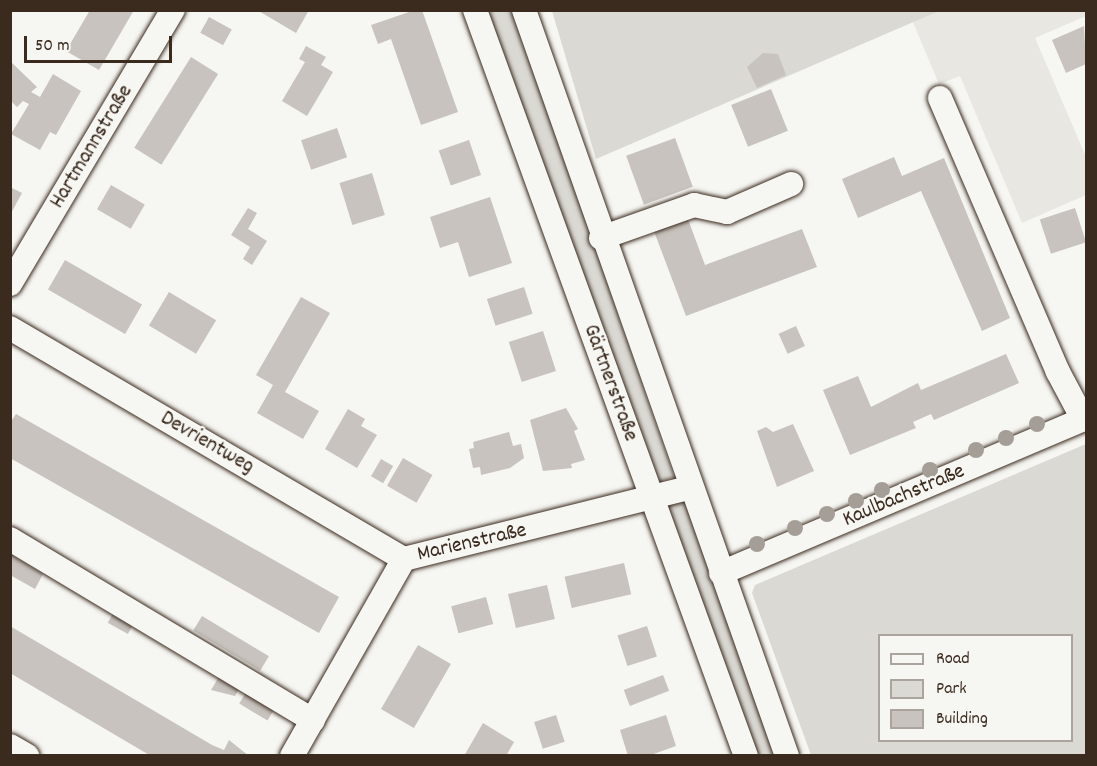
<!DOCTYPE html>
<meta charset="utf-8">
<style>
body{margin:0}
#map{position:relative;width:1097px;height:766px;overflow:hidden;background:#f6f6f2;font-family:Dekko,sans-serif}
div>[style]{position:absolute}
.built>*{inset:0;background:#e8e7e2}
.green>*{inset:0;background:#dad9d3}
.building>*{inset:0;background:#c8c3be;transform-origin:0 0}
.roads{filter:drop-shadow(0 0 2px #3b2a1e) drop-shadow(0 0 2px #3b2a1e)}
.minor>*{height:24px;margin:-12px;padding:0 12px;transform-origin:12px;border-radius:12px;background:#f6f6f2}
.trees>*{width:16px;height:16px;margin:-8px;border-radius:50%;background:#a59e96}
span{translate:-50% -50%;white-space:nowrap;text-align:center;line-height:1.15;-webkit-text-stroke:4.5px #f6f6f2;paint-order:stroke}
.street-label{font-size:22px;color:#3b2a1e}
.frame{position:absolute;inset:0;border:12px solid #3b2a1e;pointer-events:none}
.legend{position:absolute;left:878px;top:634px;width:195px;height:108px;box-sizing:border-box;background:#f6f6f2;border:2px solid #aba49d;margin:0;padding:8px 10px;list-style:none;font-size:18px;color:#3b2a1e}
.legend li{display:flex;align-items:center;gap:12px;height:30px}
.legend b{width:30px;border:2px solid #aba49d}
.scale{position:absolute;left:24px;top:36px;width:148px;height:27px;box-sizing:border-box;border:3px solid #3b2a1e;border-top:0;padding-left:8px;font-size:18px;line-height:21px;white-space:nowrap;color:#3b2a1e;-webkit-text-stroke:4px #f6f6f2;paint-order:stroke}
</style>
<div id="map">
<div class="built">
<div style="clip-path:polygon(939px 10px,1086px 11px,1086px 16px,1035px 38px,1086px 157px,1086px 195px,1022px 223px,960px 76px,939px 84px,912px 20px)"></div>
</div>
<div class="green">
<div style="clip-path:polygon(485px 11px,514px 11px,674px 477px,657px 483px)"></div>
<div style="clip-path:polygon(552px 11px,939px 11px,596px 159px)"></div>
<div style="clip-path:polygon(evenodd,1086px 444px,1086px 755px,811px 755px,752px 593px,755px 585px,1086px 444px,880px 636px,1072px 636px,1072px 740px,880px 740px,880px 636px)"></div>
<div style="clip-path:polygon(682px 500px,686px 502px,778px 755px,754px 755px,665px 506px)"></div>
</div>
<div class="building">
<div style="clip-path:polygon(90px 10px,134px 10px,99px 70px,66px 51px)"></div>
<div style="clip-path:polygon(257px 10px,309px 10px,296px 33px)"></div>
<div style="clip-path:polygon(415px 10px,422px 10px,458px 112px,421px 125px,391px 39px,378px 44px,371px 25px)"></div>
<div style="left:209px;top:17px;width:26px;height:18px;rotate:29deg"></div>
<div style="clip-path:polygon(1084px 26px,1086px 64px,1066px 73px,1052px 40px)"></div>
<div style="clip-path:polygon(306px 46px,326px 57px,321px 65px,333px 72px,307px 116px,282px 101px,305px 62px,299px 59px)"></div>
<div style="clip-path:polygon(763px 53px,778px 54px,786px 75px,757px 88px,747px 67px)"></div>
<div style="left:191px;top:57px;width:32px;height:107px;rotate:32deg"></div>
<div style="clip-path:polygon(10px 61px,37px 87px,31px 92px,40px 97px,53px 74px,81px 91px,56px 135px,50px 132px,40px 150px,11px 134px,29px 104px,23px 101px,17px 107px,10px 100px)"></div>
<div style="left:771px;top:89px;width:45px;height:43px;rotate:68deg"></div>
<div style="left:337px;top:128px;width:31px;height:38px;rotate:71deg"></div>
<div style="left:675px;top:138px;width:52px;height:52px;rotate:70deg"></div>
<div style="left:469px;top:140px;width:37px;height:32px;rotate:71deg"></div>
<div style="clip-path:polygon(894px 157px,902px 176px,944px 158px,1010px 318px,982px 331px,921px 191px,858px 218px,842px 179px)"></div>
<div style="left:372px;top:173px;width:44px;height:34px;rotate:73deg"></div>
<div style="left:111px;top:185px;width:39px;height:28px;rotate:30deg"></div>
<div style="clip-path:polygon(10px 187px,22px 193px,10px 215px)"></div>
<div style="clip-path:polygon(490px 197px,512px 263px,469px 277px,458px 242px,440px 248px,430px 217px)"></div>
<div style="clip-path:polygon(248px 208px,257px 213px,248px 229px,267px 241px,252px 265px,243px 259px,250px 247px,231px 235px)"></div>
<div style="left:1075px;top:208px;width:36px;height:37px;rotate:72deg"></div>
<div style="clip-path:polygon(686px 214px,705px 265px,802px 229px,817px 267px,686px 316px,652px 226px)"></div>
<div style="left:65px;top:260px;width:89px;height:34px;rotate:30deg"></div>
<div style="left:524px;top:287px;width:28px;height:39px;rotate:72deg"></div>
<div style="left:169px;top:292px;width:55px;height:39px;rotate:31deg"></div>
<div style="clip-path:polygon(301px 297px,330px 313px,285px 392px,319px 411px,303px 439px,257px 413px,273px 385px,256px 375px)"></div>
<div style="left:796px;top:326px;width:22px;height:19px;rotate:66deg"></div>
<div style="left:543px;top:331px;width:42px;height:36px;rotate:72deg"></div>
<div style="clip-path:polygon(1006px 354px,1019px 383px,934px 420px,931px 414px,913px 422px,916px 428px,850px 455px,823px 390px,858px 376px,871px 407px,918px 383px,921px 390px)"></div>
<div style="clip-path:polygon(566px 408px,578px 429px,574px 431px,585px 460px,571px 464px,572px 468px,543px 471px,530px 420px)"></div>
<div style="clip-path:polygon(348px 409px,365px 419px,361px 426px,377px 435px,357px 468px,325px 449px)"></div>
<div style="clip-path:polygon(16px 414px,339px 597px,319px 633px,10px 458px,10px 423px)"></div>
<div style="clip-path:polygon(793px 424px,814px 471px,777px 487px,757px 431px,766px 427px,773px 432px)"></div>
<div style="clip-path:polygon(509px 432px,513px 446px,521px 444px,524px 458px,510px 468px,481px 475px,480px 467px,473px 468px,469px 449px,474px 448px,473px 442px)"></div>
<div style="left:403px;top:458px;width:34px;height:32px;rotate:30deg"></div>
<div style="left:381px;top:459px;width:14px;height:20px;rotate:30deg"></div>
<div style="clip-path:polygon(10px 546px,17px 549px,13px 556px,43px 574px,35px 589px,10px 575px)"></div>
<div style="left:624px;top:563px;width:32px;height:61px;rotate:77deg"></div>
<div style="left:547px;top:585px;width:35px;height:40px;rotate:77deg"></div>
<div style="left:486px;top:597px;width:28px;height:36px;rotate:75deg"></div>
<div style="left:116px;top:608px;width:23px;height:17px;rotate:29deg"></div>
<div style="left:202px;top:616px;width:78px;height:17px;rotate:31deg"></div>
<div style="clip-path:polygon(10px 626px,212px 745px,224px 750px,229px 740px,249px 756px,151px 756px,10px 673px)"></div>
<div style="left:647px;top:626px;width:32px;height:31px;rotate:72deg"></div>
<div style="left:418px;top:645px;width:38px;height:74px;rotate:30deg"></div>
<div style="clip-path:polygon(223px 670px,243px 682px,235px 696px,211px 690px)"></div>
<div style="left:663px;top:675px;width:17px;height:42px;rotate:69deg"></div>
<div style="left:248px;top:689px;width:33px;height:17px;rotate:31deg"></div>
<div style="left:556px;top:715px;width:28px;height:23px;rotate:72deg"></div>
<div style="clip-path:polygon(666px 715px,676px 746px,648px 756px,628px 756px,620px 730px)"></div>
<div style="clip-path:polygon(483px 723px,514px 742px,506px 756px,464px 756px)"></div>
</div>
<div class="roads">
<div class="minor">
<div style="left:475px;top:10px;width:794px;rotate:70.04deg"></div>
<div style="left:524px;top:10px;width:791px;rotate:70.58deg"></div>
<div style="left:940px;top:98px;width:298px;rotate:66.7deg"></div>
<div style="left:1058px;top:372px;width:53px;rotate:62deg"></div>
<div style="left:601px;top:238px;width:99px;rotate:-19.5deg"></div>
<div style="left:694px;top:205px;width:34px;rotate:12deg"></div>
<div style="left:727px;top:212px;width:70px;rotate:-23.6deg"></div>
<div style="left:10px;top:284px;width:319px;rotate:-59.3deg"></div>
<div style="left:10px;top:328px;width:457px;rotate:30.4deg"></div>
<div style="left:10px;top:539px;width:353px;rotate:30.9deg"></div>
<div style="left:404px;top:559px;width:294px;rotate:-14deg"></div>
<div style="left:721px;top:573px;width:397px;rotate:-23deg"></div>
<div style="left:10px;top:746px;width:20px;rotate:30deg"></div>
<div style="left:292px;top:756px;width:227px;rotate:-60.4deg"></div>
</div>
</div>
<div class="trees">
<div style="left:1037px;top:424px"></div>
<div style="left:1006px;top:438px"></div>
<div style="left:976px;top:450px"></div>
<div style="left:930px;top:470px"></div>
<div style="left:882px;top:490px"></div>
<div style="left:856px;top:501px"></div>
<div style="left:827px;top:514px"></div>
<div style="left:795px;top:528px"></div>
<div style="left:757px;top:544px"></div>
</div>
<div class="street-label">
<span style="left:92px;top:147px;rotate:-59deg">Hartmannstraße</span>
<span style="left:610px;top:383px;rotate:70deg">Gärtnerstraße</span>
<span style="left:207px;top:443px;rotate:30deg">Devrientweg</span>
<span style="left:904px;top:496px;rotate:-23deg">Kaulbachstraße</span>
<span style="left:472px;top:543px;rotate:-13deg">Marienstraße</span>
</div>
<div class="frame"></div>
<ul class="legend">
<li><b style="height:8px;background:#f6f6f2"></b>Road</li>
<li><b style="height:16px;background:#dad9d3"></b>Park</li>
<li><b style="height:16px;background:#c8c3be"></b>Building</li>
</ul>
<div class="scale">50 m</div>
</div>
